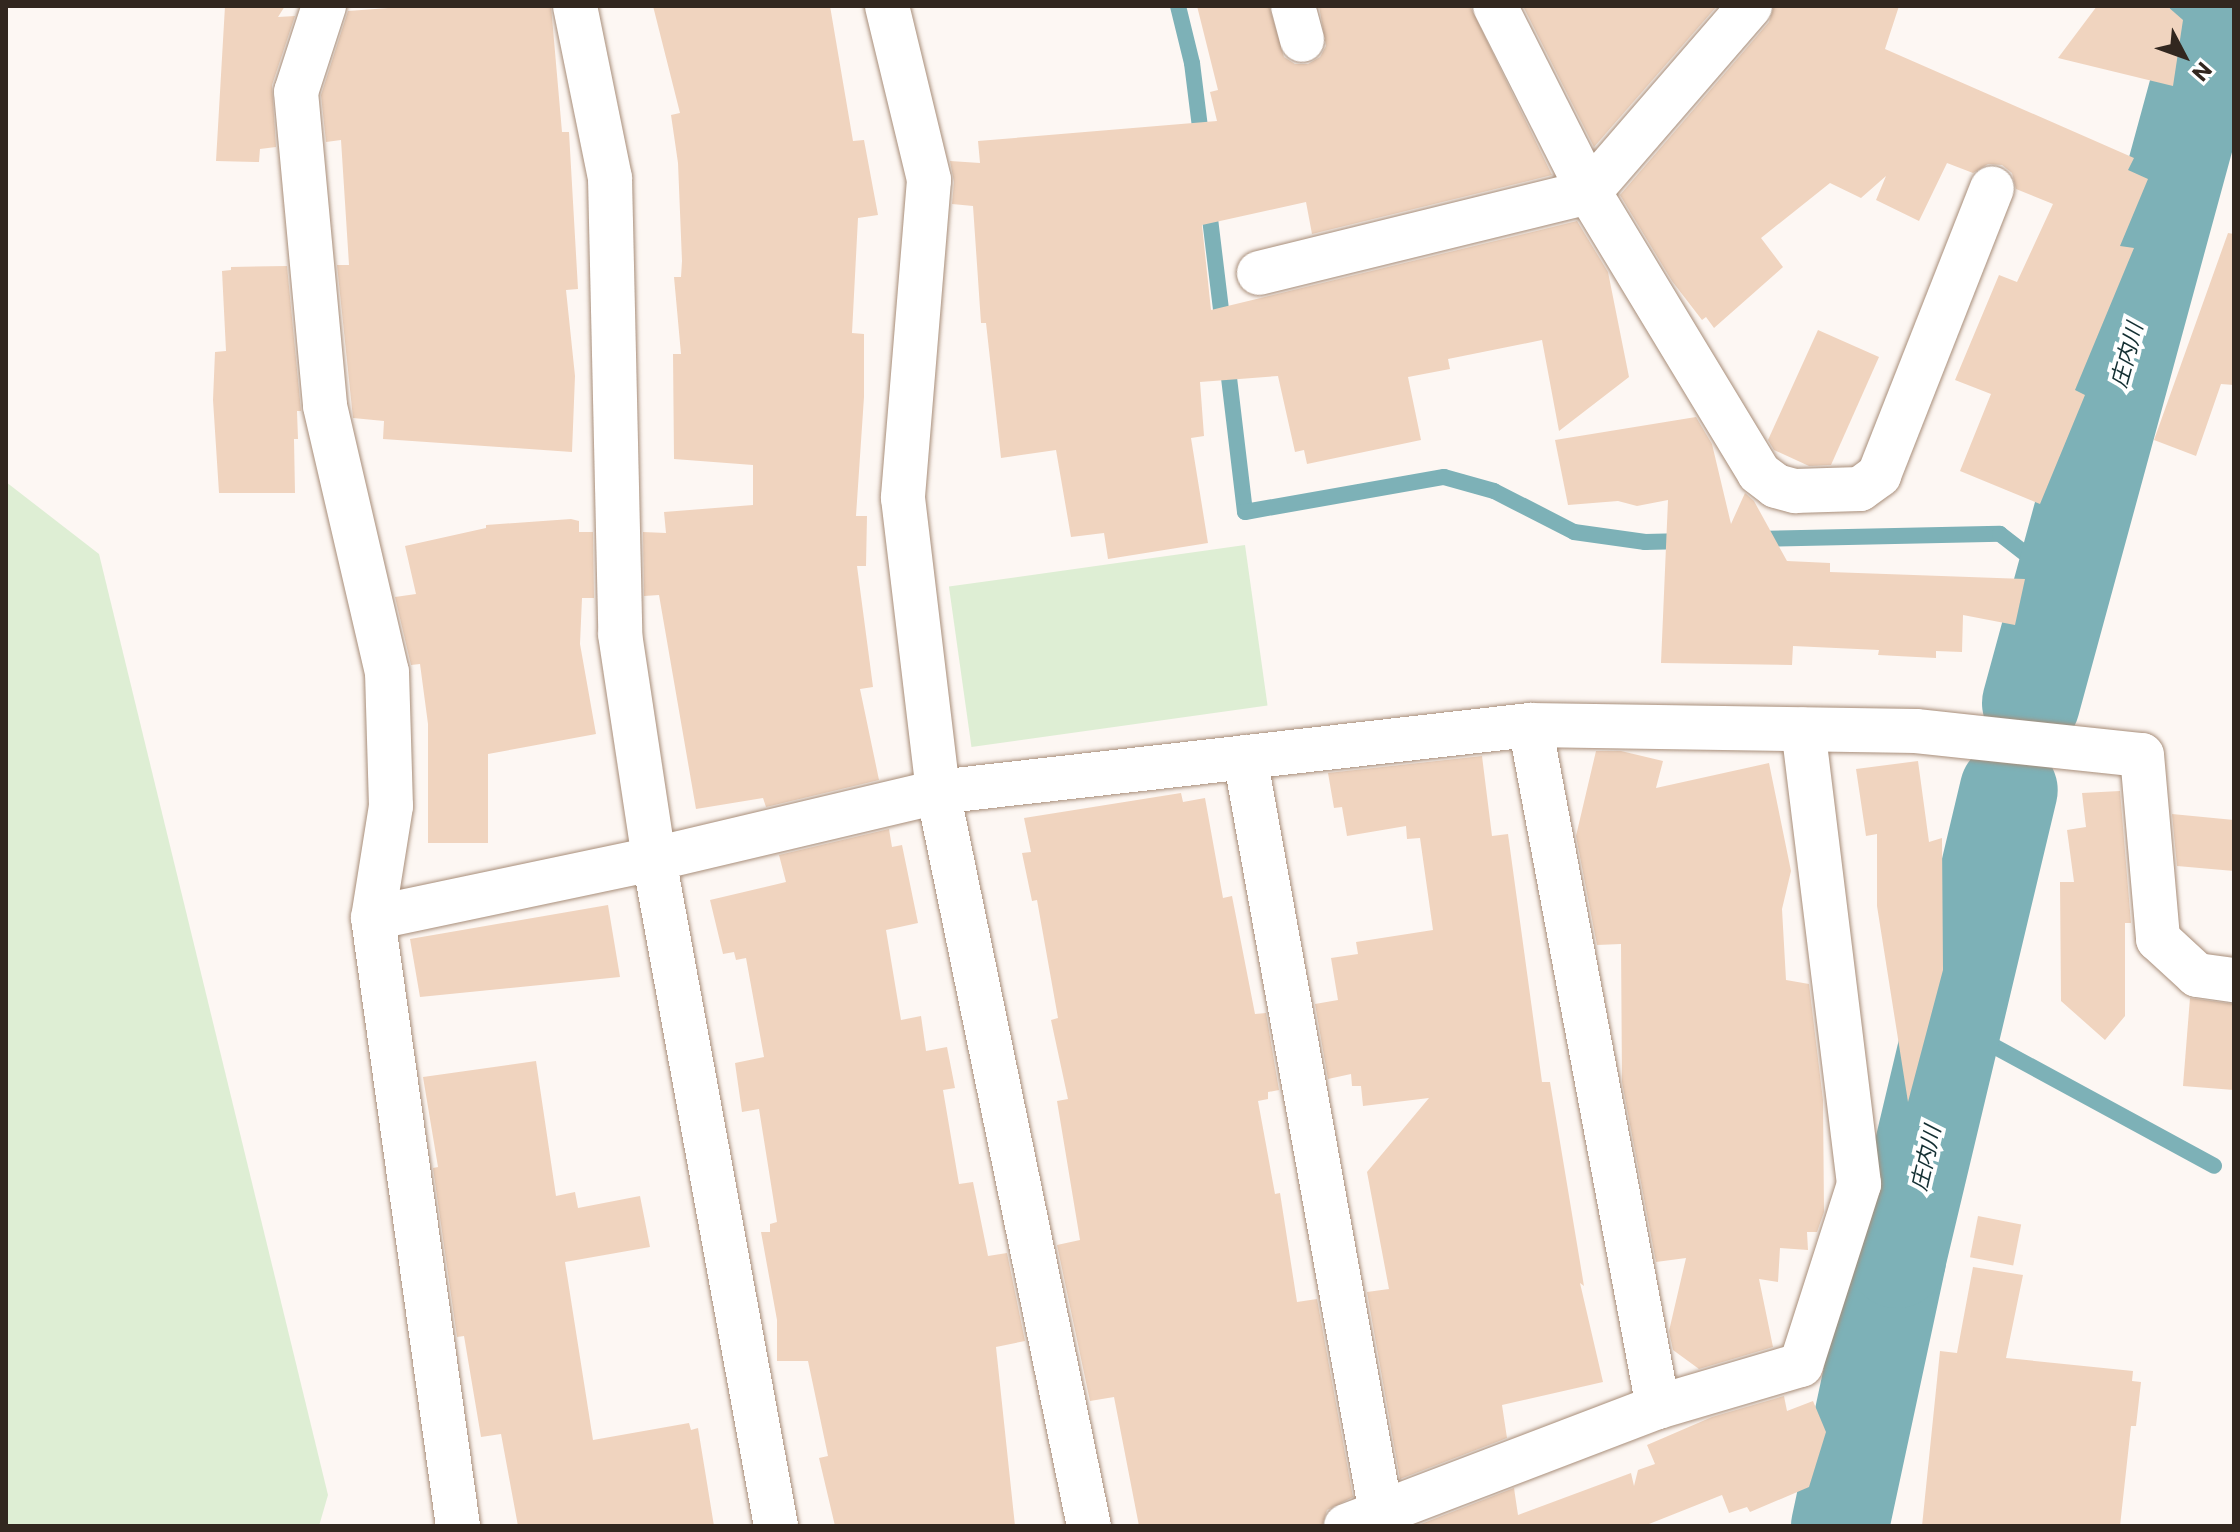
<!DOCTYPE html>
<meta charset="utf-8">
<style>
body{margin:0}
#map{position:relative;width:2240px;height:1532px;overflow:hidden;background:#fdf7f3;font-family:Commissioner,"Noto Sans JP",sans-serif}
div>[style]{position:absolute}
.green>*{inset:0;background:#deeed4;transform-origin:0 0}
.stream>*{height:16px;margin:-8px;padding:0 8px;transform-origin:8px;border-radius:8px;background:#7db1b7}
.river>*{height:98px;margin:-49px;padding:0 49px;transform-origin:49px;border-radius:49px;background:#7db1b7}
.building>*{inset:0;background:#f0d4bf;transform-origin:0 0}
.roads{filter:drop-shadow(0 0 2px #a88e7a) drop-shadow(0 0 2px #a88e7a)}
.minor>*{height:44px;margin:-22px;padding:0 22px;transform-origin:22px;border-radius:22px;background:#fff}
span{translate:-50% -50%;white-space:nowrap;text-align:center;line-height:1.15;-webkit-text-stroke:8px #fff;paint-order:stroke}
.water-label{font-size:22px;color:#132f32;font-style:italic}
.frame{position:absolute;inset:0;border:8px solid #32271f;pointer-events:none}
.north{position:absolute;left:2144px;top:16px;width:80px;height:80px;-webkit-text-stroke:6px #fff;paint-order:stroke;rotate:131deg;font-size:22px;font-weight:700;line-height:32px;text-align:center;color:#32271f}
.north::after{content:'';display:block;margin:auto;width:28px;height:36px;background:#32271f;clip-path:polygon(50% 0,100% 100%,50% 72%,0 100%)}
</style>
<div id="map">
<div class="green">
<div style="clip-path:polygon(6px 482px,99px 554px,328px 1495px,319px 1526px,6px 1526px)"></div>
<div style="left:1245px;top:545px;width:162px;height:299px;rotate:82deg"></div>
</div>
<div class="stream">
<div style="left:1178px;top:6px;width:59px;rotate:76.2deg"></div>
<div style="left:1192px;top:63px;width:81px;rotate:82.9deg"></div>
<div style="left:1208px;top:202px;width:125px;rotate:83.1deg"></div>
<div style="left:1227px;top:361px;width:152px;rotate:83.2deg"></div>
<div style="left:1245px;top:512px;width:202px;rotate:-10deg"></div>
<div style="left:1444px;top:477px;width:52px;rotate:15.6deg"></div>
<div style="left:1494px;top:491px;width:90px;rotate:27.1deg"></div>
<div style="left:1574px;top:532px;width:72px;rotate:8deg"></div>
<div style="left:1645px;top:542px;width:41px;rotate:-1.4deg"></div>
<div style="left:1754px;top:539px;width:246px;rotate:-1.2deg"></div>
<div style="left:2000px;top:534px;width:80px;rotate:37.9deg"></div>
<div style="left:1953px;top:1024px;width:297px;rotate:28.5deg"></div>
</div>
<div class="river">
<div style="left:2031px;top:703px;width:722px;rotate:-74.75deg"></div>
<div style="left:1840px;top:1526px;width:273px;rotate:-77.9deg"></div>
<div style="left:1897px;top:1259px;width:482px;rotate:-76.6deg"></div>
</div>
<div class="building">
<div style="clip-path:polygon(225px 6px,285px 6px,278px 17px,295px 16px,272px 85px,276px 147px,260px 149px,259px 162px,216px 161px)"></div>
<div style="clip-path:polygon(415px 6px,551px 6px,562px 132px,569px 132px,578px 289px,566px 290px,575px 376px,572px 452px,383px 439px,384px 421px,353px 418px,337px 265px,349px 265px,341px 140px,326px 142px,321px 95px,348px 11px)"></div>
<div style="clip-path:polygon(653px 6px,830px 6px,853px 141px,864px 140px,878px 215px,858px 218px,852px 333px,864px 334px,864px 397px,856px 516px,867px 516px,866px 566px,857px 566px,873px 687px,860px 689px,879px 780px,766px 807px,763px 798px,696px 809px,659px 595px,644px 596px,643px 532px,666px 533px,664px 512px,753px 505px,753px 465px,674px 459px,673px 354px,681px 354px,674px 277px,681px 277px,682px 261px,678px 163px,671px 115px,680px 113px)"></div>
<div style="clip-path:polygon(1197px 6px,1269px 6px,1284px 57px,1295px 64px,1308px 64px,1320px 57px,1326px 46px,1319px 6px,1470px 6px,1552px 175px,1312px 234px,1306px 202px,1202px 225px,1211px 310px,1577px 221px,1608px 272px,1629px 377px,1559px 431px,1542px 340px,1448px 359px,1450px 369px,1408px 377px,1421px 440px,1307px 464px,1304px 450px,1295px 452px,1278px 376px,1200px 382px,1204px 436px,1191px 438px,1208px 543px,1108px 559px,1104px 533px,1071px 537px,1056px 450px,1001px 458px,986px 323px,981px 323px,973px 206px,952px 204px,954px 182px,950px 161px,980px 163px,978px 141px,1217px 121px,1210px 92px,1218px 90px)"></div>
<div style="clip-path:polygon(1523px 6px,1717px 6px,1594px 147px)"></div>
<div style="clip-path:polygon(1774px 6px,1899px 6px,1885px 49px,2134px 158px,2128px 170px,2148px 179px,2120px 246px,2134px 248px,2075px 390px,2085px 395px,2040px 504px,1960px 471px,1991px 394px,1955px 380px,1999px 275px,2017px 282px,2053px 204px,2016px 189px,2012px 173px,2002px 165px,1988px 164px,1973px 173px,1947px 163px,1919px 221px,1876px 200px,1886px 176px,1861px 198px,1830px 183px,1761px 238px,1783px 267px,1714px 328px,1706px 317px,1702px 320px,1672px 281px,1620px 195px,1769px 22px)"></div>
<div style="clip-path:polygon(2097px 6px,2167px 6px,2183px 20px,2173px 86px,2058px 58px)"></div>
<div style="clip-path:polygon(2228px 233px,2234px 234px,2234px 385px,2221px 384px,2196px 456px,2154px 440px)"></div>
<div style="clip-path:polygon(287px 266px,301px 411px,297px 411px,298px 439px,294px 439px,295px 493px,219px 493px,213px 400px,215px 352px,226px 351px,222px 271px,231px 270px,231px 267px)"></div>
<div style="clip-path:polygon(1818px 330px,1879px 357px,1831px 465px,1809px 466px,1774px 450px,1768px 440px)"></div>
<div style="clip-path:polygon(1696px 417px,1712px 444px,1731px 524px,1745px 493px,1754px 501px,1787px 561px,1830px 563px,1830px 572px,2025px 579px,2015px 625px,1963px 615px,1962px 652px,1936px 651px,1936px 658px,1878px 655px,1879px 650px,1793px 646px,1792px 665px,1661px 663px,1668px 500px,1637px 506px,1618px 501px,1568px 505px,1555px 440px)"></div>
<div style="clip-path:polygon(571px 519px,579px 521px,579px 532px,593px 532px,594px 598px,582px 598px,580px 644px,596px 734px,488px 754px,488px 843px,428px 843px,428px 724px,420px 664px,411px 665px,395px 597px,416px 594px,405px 546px,486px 528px,486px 525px)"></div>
<div style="clip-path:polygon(1596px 751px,1621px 751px,1663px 761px,1656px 788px,1769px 763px,1791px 871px,1782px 909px,1786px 980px,1809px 984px,1823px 1100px,1824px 1212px,1817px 1232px,1807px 1232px,1808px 1250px,1780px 1248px,1778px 1282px,1759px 1279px,1773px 1347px,1699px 1369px,1673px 1350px,1669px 1331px,1686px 1258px,1656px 1262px,1622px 1082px,1621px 944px,1597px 945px,1576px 836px)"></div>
<div style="clip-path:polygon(1482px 756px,1492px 836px,1508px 834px,1542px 1082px,1550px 1082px,1584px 1286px,1580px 1283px,1603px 1382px,1502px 1405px,1507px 1438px,1400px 1479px,1367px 1292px,1389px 1289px,1367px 1172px,1429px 1098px,1363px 1106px,1361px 1086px,1352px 1086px,1351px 1074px,1328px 1079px,1315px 1004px,1338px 1000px,1331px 958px,1358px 954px,1356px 942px,1433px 930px,1420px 838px,1407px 839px,1406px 826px,1347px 836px,1342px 807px,1334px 808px,1328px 773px)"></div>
<div style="clip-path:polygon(1918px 761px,1929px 842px,1942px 838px,1943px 970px,1908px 1102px,1877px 906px,1877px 834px,1866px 836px,1856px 769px)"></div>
<div style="clip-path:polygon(2120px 791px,2131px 923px,2125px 923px,2125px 1016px,2105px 1040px,2061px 1001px,2060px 882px,2074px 882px,2067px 830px,2086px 827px,2082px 793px)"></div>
<div style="clip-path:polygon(1181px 793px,1183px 802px,1205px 798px,1223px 898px,1232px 896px,1255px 1014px,1266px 1013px,1279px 1090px,1268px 1092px,1268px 1099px,1258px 1101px,1275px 1194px,1280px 1193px,1297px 1302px,1317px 1299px,1353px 1497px,1327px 1510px,1322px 1526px,1139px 1526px,1114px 1397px,1090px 1401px,1057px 1245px,1080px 1240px,1057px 1101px,1068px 1099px,1051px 1020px,1058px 1018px,1037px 900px,1032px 901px,1022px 853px,1031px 852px,1024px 818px)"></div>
<div style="clip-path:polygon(2172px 814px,2234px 820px,2234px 871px,2177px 866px)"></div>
<div style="clip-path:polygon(889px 829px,892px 847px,902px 845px,918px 923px,886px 930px,901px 1020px,921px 1016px,926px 1051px,947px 1047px,955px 1088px,943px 1090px,959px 1184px,973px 1182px,988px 1256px,1007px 1253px,1025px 1341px,996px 1347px,1015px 1526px,835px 1526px,819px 1458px,828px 1456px,808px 1361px,777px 1361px,777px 1320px,761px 1232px,770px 1232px,770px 1224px,777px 1222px,759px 1109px,742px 1112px,735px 1063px,764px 1057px,746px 958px,736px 960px,734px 952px,723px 954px,710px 900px,786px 882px,779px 855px)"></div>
<div style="clip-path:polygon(608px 905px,620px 977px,420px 997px,410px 939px)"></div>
<div style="clip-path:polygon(2190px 998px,2234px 1004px,2234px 1090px,2183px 1086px)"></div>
<div style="clip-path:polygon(536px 1061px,556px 1196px,575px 1192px,578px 1208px,640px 1196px,650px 1247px,565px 1262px,593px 1440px,689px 1423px,691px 1430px,698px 1428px,714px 1526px,518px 1526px,501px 1434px,481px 1437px,464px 1336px,457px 1337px,433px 1168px,438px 1167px,423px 1077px)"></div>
<div style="left:1978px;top:1216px;width:44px;height:42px;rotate:11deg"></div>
<div style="clip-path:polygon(1973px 1267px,2023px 1275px,2006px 1358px,2133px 1371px,2132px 1381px,2141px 1382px,2136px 1426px,2131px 1426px,2120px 1526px,1922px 1526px,1940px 1351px,1957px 1353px)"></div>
<div style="clip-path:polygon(1784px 1396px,1787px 1411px,1813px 1401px,1826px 1432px,1809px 1487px,1750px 1512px,1747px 1507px,1729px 1513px,1722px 1495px,1644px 1526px,1416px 1526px,1514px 1488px,1518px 1515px,1631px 1473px,1634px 1486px,1638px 1470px,1655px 1464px,1647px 1445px,1712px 1417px)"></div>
</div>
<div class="roads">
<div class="minor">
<div style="left:324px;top:6px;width:90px;rotate:108deg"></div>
<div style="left:296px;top:92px;width:315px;rotate:84.7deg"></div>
<div style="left:325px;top:406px;width:273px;rotate:76.9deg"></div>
<div style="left:387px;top:672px;width:134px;rotate:88.3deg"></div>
<div style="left:391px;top:806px;width:113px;rotate:99.1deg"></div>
<div style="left:373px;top:918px;width:614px;rotate:82.04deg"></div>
<div style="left:575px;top:6px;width:176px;rotate:78.5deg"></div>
<div style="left:610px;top:178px;width:456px;rotate:88.7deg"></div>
<div style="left:620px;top:634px;width:228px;rotate:81.4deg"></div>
<div style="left:654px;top:859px;width:678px;rotate:79.63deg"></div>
<div style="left:887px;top:6px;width:179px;rotate:76.4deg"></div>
<div style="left:929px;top:180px;width:319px;rotate:94.7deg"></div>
<div style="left:903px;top:498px;width:296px;rotate:83.2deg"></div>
<div style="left:938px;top:792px;width:749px;rotate:78.38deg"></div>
<div style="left:1293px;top:6px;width:35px;rotate:75deg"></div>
<div style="left:1495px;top:6px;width:208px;rotate:63.2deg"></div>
<div style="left:1589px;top:192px;width:328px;rotate:58.8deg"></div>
<div style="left:1759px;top:473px;width:21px;rotate:37deg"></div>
<div style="left:1776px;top:486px;width:20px;rotate:15deg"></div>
<div style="left:1795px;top:491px;width:65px;rotate:-1.8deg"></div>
<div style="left:1860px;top:489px;width:24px;rotate:-36deg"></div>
<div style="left:1879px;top:475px;width:308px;rotate:-68.5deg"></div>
<div style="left:1259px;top:273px;width:340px;rotate:-13.8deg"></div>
<div style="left:1589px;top:192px;width:246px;rotate:-49.1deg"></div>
<div style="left:1245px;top:757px;width:768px;rotate:79.8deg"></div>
<div style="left:373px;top:918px;width:287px;rotate:-11.9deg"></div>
<div style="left:654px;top:859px;width:292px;rotate:-13.3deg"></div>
<div style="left:938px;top:792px;width:596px;rotate:-6.46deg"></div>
<div style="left:1530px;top:725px;width:386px;rotate:0.9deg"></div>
<div style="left:1916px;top:731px;width:227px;rotate:6.1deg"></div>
<div style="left:2142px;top:755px;width:185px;rotate:85deg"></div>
<div style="left:2158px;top:939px;width:53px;rotate:42.7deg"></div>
<div style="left:2197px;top:975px;width:37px;rotate:8deg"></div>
<div style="left:1658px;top:1407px;width:149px;rotate:-16.4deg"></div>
<div style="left:1801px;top:1365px;width:190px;rotate:-72.2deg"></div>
<div style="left:1859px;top:1184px;width:458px;rotate:-97deg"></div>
<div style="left:1346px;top:1526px;width:334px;rotate:-20.9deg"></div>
<div style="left:1658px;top:1407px;width:694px;rotate:-100.63deg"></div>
</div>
</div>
<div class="water-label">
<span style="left:2126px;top:355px;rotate:-75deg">庄内川</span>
<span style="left:1925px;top:1158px;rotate:-77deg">庄内川</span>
</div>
<div class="frame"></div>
<div class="north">N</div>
</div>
